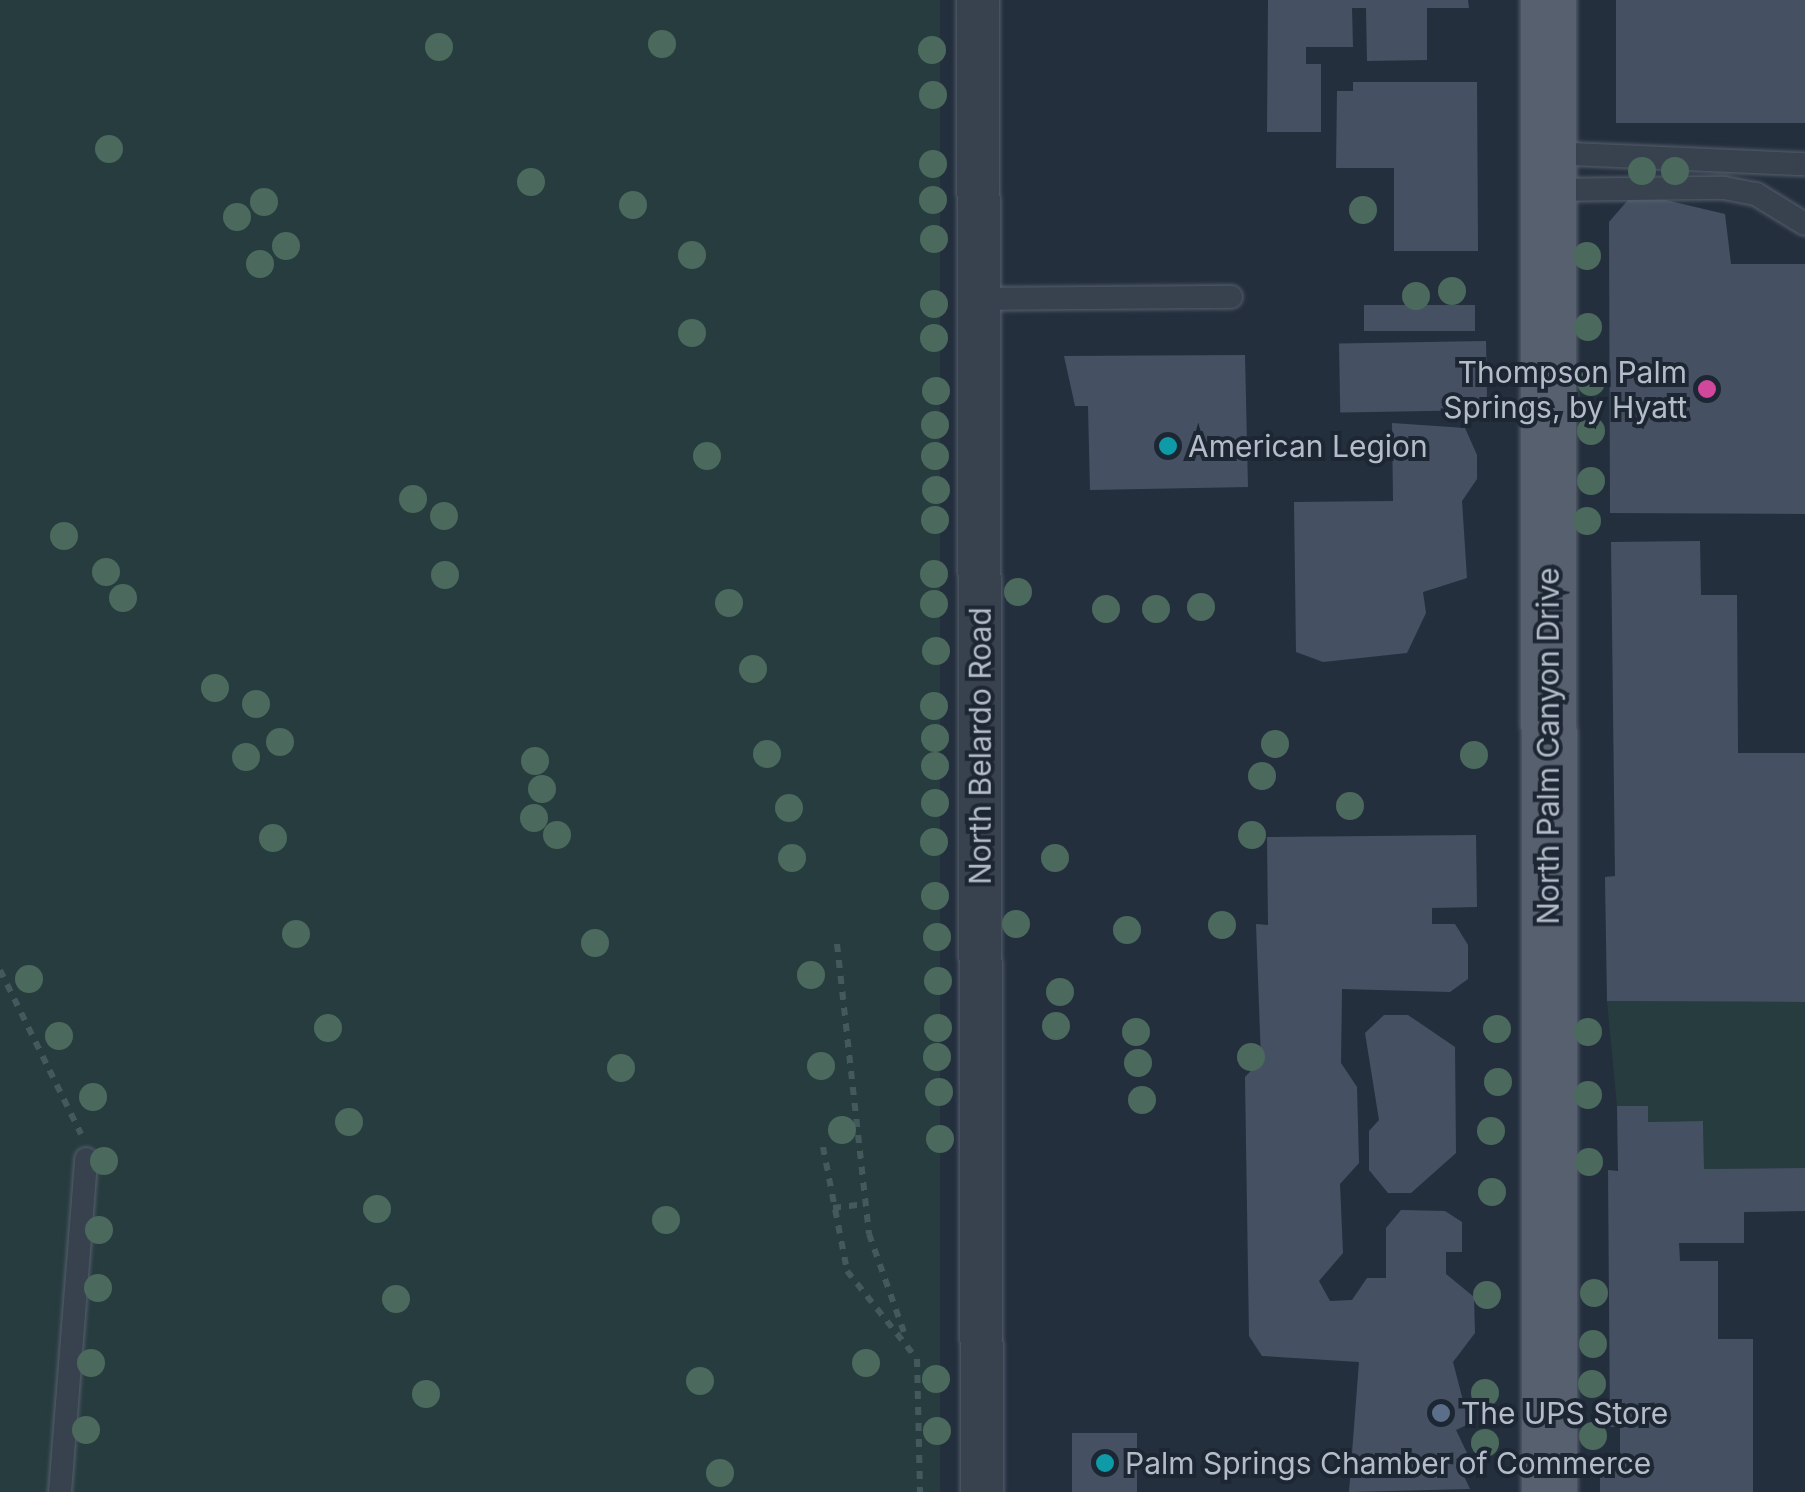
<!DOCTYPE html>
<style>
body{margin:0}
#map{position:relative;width:1805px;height:1492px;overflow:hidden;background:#242f3e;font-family:Inter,sans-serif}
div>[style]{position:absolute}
.green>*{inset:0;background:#263c3f;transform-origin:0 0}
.building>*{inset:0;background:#455162;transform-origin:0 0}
.path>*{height:6px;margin-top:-3px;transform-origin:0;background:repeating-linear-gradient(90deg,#44595c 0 8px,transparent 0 16px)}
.roads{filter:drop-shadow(0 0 2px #565f6c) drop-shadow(0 0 2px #565f6c)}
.lane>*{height:22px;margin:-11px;padding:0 11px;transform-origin:11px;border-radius:11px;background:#38414e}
.street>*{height:42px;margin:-21px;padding:0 21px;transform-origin:21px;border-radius:21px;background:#38414e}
.primary>*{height:55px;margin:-27.5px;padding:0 27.5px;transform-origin:27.5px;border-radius:27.5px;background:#56606e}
.trees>*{width:28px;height:28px;margin:-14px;border-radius:50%;background:#4b6a5d}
.dots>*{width:28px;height:28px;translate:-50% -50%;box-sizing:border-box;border:5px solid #1d2633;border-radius:50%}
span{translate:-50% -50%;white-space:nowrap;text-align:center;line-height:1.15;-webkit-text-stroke:8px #1d2633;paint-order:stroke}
.poi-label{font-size:30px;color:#b4bcc9}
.right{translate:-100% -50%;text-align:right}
.left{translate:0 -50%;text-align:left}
.street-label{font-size:30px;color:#b4bcc9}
</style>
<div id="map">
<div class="green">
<div style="left:0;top:0;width:940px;height:1492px"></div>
<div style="clip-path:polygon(1607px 1001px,1805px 1002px,1805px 1168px,1704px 1169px,1703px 1121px,1648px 1122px,1647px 1106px,1617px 1106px)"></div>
</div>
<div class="building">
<div style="clip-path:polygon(1268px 0,1468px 0,1469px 8px,1427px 8px,1427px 60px,1367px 61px,1366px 8px,1352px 8px,1353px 47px,1306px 47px,1306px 64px,1321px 64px,1321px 132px,1267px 132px)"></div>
<div style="left:1616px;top:0;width:189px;height:123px"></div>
<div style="clip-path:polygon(1353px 82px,1477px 82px,1478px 251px,1394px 251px,1394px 168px,1336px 168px,1337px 91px,1353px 91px)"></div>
<div style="clip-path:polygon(1653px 197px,1725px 214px,1731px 264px,1805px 264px,1805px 514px,1610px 513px,1609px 222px,1628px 200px)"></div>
<div style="left:1364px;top:305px;width:111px;height:26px"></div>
<div style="left:1486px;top:341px;width:69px;height:147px;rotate:89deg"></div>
<div style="clip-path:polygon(1245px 355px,1248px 487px,1090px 490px,1088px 406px,1075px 406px,1064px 356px)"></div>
<div style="clip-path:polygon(1392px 423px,1465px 428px,1477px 455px,1477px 479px,1462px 501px,1467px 578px,1423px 592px,1426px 613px,1407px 653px,1323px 662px,1296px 652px,1294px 502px,1393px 501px)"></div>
<div style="clip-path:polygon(1700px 541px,1701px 595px,1737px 595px,1738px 753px,1805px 753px,1805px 1002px,1607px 1001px,1605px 877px,1615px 876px,1611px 542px)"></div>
<div style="clip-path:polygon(1476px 835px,1477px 907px,1432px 908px,1432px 924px,1455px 924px,1468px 945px,1468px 979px,1450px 992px,1342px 989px,1341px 1063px,1357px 1087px,1359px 1163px,1340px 1184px,1343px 1253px,1319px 1281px,1330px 1301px,1352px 1300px,1367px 1278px,1386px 1278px,1386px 1228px,1401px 1210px,1445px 1211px,1462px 1222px,1462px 1252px,1446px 1252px,1446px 1274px,1474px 1297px,1475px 1333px,1453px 1362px,1469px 1424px,1456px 1430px,1468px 1455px,1456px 1459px,1470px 1489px,1349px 1492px,1359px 1362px,1262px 1356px,1249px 1336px,1245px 1077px,1261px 1060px,1256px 924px,1268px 925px,1267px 837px)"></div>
<div style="clip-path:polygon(1384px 1015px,1408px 1015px,1455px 1047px,1456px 1153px,1411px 1193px,1388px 1193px,1369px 1170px,1369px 1131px,1379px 1120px,1365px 1033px)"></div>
<div style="clip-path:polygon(1617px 1106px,1648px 1106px,1648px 1122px,1703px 1121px,1704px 1169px,1805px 1168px,1805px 1211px,1744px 1212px,1744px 1243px,1679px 1243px,1680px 1261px,1718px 1261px,1718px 1339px,1753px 1339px,1753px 1492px,1600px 1492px,1600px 1466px,1620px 1466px,1620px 1427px,1610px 1427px,1608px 1170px,1618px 1171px)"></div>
<div style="left:1072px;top:1433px;width:65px;height:59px"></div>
</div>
<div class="path">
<div style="left:837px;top:944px;width:292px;rotate:83.7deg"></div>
<div style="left:869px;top:1234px;width:107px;rotate:70.4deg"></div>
<div style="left:0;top:970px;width:183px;rotate:63.7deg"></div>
<div style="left:823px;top:1147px;width:126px;rotate:79deg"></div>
<div style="left:847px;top:1271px;width:112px;rotate:51.5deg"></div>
<div style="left:917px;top:1359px;width:133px;rotate:88.7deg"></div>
<div style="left:833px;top:1208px;width:32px;rotate:-7deg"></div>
</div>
<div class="roads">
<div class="lane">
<div style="left:1548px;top:153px;width:257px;rotate:2.5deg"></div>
<div style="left:1548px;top:190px;width:176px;rotate:-0.7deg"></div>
<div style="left:1724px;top:188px;width:33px;rotate:11deg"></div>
<div style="left:1756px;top:194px;width:57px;rotate:31.5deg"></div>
<div style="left:979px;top:299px;width:252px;rotate:-0.5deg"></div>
<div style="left:60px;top:1492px;width:334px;rotate:-85.5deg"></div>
</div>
<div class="street">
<div style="left:978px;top:0;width:1492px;rotate:89.85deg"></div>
</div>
<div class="primary">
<div style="left:1548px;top:0;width:1492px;rotate:89.96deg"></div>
</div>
</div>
<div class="trees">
<div style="left:662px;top:44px"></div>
<div style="left:439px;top:47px"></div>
<div style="left:932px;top:50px"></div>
<div style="left:933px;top:95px"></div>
<div style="left:109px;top:149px"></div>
<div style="left:933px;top:164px"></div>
<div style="left:1642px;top:171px"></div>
<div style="left:1675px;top:171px"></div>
<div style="left:531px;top:182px"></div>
<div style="left:933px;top:200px"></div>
<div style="left:264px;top:202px"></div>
<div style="left:633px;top:205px"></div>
<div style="left:1363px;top:210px"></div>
<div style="left:237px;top:217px"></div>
<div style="left:934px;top:239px"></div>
<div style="left:286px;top:246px"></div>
<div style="left:692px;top:255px"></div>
<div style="left:1587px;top:256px"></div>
<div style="left:260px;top:264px"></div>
<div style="left:1452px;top:291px"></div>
<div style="left:1416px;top:296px"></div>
<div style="left:934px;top:304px"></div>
<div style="left:1588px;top:327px"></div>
<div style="left:692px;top:333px"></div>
<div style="left:934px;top:338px"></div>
<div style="left:1591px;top:382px"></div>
<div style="left:936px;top:391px"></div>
<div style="left:935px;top:425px"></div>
<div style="left:1591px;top:431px"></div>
<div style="left:707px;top:456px"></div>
<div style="left:935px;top:456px"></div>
<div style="left:1591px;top:481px"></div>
<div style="left:936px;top:490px"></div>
<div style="left:413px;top:499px"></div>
<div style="left:444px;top:516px"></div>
<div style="left:935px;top:520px"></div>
<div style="left:1587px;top:521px"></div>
<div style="left:64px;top:536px"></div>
<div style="left:106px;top:572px"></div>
<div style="left:934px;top:574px"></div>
<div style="left:445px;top:575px"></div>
<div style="left:1018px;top:592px"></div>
<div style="left:123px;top:598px"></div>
<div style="left:729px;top:603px"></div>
<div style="left:934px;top:604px"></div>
<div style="left:1201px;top:607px"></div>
<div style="left:1106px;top:609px"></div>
<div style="left:1156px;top:609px"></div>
<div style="left:936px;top:651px"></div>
<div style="left:753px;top:669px"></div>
<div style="left:215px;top:688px"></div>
<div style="left:256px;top:704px"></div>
<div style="left:934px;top:706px"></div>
<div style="left:935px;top:738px"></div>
<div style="left:280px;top:742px"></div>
<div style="left:1275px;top:744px"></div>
<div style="left:767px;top:754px"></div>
<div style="left:1474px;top:755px"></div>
<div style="left:246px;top:757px"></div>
<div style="left:535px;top:761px"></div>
<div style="left:935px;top:766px"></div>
<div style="left:1262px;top:776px"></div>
<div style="left:542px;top:789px"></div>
<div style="left:935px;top:803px"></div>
<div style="left:1350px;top:806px"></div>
<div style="left:789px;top:808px"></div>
<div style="left:534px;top:818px"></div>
<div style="left:557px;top:835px"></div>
<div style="left:1252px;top:835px"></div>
<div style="left:273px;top:838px"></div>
<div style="left:934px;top:842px"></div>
<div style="left:792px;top:858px"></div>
<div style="left:1055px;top:858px"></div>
<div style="left:935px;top:896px"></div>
<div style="left:1016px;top:924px"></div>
<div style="left:1222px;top:925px"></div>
<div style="left:1127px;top:930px"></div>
<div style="left:296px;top:934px"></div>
<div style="left:937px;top:937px"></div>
<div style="left:595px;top:943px"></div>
<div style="left:811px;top:975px"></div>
<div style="left:29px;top:979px"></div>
<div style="left:938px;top:981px"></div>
<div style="left:1060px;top:992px"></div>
<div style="left:1056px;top:1026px"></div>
<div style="left:328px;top:1028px"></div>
<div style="left:938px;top:1028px"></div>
<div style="left:1497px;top:1029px"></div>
<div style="left:1136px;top:1032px"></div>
<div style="left:1588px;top:1032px"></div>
<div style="left:59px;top:1036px"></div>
<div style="left:937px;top:1057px"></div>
<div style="left:1251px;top:1057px"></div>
<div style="left:1138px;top:1063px"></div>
<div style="left:821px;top:1066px"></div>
<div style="left:621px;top:1068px"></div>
<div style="left:1498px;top:1082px"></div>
<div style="left:939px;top:1092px"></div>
<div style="left:1588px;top:1095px"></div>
<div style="left:93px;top:1097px"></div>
<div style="left:1142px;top:1100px"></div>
<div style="left:349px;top:1122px"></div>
<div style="left:842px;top:1130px"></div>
<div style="left:1491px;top:1131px"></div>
<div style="left:940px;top:1139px"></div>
<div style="left:104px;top:1161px"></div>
<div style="left:1589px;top:1162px"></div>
<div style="left:1492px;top:1192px"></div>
<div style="left:377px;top:1209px"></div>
<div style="left:666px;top:1220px"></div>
<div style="left:99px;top:1230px"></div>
<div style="left:98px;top:1288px"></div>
<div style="left:1594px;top:1293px"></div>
<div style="left:1487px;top:1295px"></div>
<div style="left:396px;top:1299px"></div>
<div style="left:1593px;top:1344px"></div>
<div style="left:91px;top:1363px"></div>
<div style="left:866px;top:1363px"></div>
<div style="left:936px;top:1379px"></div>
<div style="left:700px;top:1381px"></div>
<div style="left:1592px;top:1384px"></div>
<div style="left:1485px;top:1393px"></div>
<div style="left:426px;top:1394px"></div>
<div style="left:86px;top:1430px"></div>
<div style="left:937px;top:1431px"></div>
<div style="left:1593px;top:1436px"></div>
<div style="left:1485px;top:1443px"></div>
<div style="left:720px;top:1473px"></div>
</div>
<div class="dots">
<div style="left:1707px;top:389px;background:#d1479c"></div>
<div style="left:1168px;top:446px;background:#0f9aa8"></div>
<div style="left:1441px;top:1413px;background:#5c6f8a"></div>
<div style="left:1105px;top:1463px;background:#0f9aa8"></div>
</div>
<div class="poi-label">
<span class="right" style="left:1687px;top:389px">Thompson Palm<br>Springs, by Hyatt</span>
<span class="left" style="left:1188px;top:446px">American Legion</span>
<span class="left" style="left:1461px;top:1413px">The UPS Store</span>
<span class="left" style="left:1125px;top:1463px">Palm Springs Chamber of Commerce</span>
</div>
<div class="street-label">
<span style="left:980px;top:746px;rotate:-90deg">North Belardo Road</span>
<span style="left:1548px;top:746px;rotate:-90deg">North Palm Canyon Drive</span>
</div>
</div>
